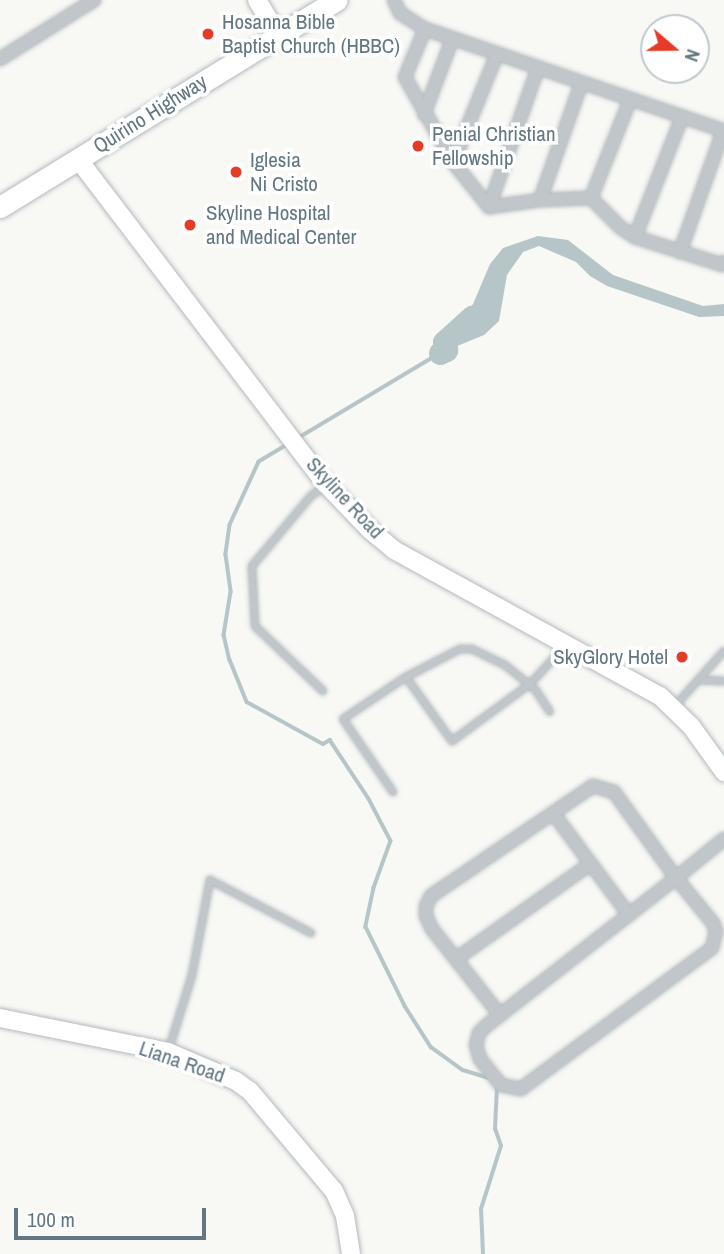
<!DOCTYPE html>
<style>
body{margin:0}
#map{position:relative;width:724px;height:1254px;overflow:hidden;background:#f8f8f5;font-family:"Archivo Narrow",sans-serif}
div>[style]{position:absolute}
.water>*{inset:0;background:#b6c6c8}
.stream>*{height:3.5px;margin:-1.75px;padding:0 1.75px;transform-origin:1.75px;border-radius:1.75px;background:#b6c6c8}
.river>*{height:23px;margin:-11.5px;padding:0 11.5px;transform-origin:11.5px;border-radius:11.5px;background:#b6c6c8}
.roads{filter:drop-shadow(0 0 2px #b3babe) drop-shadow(0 0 2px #b3babe)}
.lane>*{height:6px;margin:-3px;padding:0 3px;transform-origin:3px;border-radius:3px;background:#c0c6c9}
.street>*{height:12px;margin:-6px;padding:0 6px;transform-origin:6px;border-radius:6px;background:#c0c6c9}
.secondary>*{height:18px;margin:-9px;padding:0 9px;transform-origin:9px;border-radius:9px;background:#fff}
.primary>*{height:21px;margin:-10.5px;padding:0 10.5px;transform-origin:10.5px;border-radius:10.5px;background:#fff}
.dots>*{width:19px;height:19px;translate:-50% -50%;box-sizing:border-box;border:4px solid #fff;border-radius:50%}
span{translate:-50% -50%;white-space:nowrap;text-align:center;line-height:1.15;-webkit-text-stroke:7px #fff;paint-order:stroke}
.poi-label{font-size:21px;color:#627781}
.left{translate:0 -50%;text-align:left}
.right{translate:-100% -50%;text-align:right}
.street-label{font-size:21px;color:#627781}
.north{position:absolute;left:640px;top:14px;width:70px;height:70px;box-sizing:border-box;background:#fff;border:2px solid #c0c9cd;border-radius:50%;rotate:110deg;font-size:19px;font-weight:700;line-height:28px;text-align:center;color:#627781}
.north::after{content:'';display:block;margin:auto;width:24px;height:32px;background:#e63b27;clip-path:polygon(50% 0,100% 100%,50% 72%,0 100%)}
.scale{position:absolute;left:14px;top:1208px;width:192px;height:32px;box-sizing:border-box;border:4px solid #627781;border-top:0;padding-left:9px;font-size:21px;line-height:24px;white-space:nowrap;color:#627781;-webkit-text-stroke:5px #fff;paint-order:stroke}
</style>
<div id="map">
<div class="water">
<div style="clip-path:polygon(538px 236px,568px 240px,613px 275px,703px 306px,724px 304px,724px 316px,699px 317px,607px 286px,590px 276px,576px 262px,539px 246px,523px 252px,507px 275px,499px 321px,484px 335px,440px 353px,455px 326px,473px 304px,490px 264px,503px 248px)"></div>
</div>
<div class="stream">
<div style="left:298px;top:438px;width:165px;rotate:-30.9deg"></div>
<div style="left:289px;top:444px;width:35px;rotate:149deg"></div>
<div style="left:259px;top:462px;width:69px;rotate:114.7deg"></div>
<div style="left:230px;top:525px;width:30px;rotate:98deg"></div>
<div style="left:226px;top:555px;width:37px;rotate:82deg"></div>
<div style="left:231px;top:592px;width:44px;rotate:99.2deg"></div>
<div style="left:224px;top:635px;width:26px;rotate:77deg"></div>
<div style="left:230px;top:660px;width:45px;rotate:68deg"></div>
<div style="left:247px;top:702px;width:87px;rotate:28.9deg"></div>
<div style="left:323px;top:744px;width:8px;rotate:-30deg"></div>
<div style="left:330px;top:740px;width:71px;rotate:56.5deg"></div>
<div style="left:369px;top:799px;width:47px;rotate:62.4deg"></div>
<div style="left:391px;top:841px;width:50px;rotate:109.9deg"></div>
<div style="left:374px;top:888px;width:40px;rotate:102deg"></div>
<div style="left:366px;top:927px;width:88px;rotate:63.7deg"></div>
<div style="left:405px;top:1006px;width:49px;rotate:57.6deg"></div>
<div style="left:431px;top:1047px;width:39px;rotate:36deg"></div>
<div style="left:463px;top:1070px;width:27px;rotate:17deg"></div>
<div style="left:483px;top:1254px;width:45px;rotate:-92.5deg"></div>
<div style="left:481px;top:1209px;width:66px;rotate:-72.4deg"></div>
<div style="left:501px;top:1146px;width:18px;rotate:-109deg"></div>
<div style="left:495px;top:1129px;width:43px;rotate:-87.3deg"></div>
</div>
<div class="river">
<div style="left:440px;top:353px;width:7px;rotate:-27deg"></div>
<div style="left:446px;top:350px;width:8px;rotate:-104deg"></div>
<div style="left:444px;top:342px;width:38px;rotate:-42deg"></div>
</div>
<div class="roads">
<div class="lane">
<div style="left:406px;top:677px;width:79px;rotate:54.3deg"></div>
<div style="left:452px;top:741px;width:97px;rotate:-36.2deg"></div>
<div style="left:530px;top:684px;width:50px;rotate:-47.4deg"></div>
<div style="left:698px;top:680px;width:26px;rotate:2deg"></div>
<div style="left:323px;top:691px;width:94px;rotate:-136.3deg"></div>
<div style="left:255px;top:626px;width:60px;rotate:-92.9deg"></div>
<div style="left:252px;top:566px;width:92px;rotate:-49.9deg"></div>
<div style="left:311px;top:496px;width:17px;rotate:-36deg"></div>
<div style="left:674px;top:707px;width:75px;rotate:-48.2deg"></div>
<div style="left:393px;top:792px;width:88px;rotate:-124.4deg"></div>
<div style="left:343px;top:719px;width:76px;rotate:-33.7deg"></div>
<div style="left:406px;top:677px;width:61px;rotate:-27.4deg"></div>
<div style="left:460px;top:649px;width:12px"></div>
<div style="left:472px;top:649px;width:37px;rotate:26deg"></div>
<div style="left:505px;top:665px;width:38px;rotate:39deg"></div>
<div style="left:535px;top:689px;width:27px;rotate:57deg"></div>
<div style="left:169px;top:1049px;width:77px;rotate:-72.7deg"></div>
<div style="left:192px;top:975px;width:97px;rotate:-79.3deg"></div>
<div style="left:210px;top:880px;width:114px;rotate:27.7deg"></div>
</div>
<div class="street">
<div style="left:394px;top:0;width:14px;rotate:65deg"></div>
<div style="left:400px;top:13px;width:30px;rotate:33deg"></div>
<div style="left:425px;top:29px;width:316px;rotate:18.8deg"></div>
<div style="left:425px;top:29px;width:52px;rotate:112.6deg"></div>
<div style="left:405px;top:77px;width:98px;rotate:60.5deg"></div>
<div style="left:453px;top:162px;width:58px;rotate:51.3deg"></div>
<div style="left:489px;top:207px;width:51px;rotate:-7.8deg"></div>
<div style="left:540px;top:200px;width:51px;rotate:-2.2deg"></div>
<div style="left:591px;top:198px;width:42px;rotate:45deg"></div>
<div style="left:621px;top:228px;width:17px;rotate:33deg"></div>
<div style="left:635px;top:237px;width:92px;rotate:17.7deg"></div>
<div style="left:723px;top:265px;width:3px;rotate:-72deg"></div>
<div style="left:0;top:59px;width:111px;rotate:-32.1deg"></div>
<div style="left:424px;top:114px;width:79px;rotate:-69.3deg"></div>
<div style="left:453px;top:162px;width:117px;rotate:-67.8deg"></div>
<div style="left:591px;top:198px;width:105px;rotate:-68.3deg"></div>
<div style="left:540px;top:200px;width:123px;rotate:-70.5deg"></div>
<div style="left:489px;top:207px;width:147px;rotate:-70.6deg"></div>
<div style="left:635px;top:237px;width:129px;rotate:-68.6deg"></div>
<div style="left:680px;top:252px;width:128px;rotate:-70.4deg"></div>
<div style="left:553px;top:813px;width:127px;rotate:53.3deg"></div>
<div style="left:456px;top:959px;width:164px;rotate:-35.3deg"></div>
<div style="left:500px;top:1015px;width:110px;rotate:-128.3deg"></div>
<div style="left:432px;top:929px;width:14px;rotate:-115deg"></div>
<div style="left:426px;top:916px;width:10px;rotate:-90deg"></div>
<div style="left:426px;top:906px;width:11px;rotate:-63deg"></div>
<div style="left:431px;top:896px;width:196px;rotate:-34.2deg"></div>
<div style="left:593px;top:786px;width:22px;rotate:16deg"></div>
<div style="left:614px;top:792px;width:106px;rotate:54.2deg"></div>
<div style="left:676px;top:878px;width:58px;rotate:50.6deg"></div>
<div style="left:713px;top:923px;width:9px;rotate:69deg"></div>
<div style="left:716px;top:931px;width:17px;rotate:103deg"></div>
<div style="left:712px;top:948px;width:237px;rotate:143.6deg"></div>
<div style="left:521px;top:1089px;width:20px;rotate:-169deg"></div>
<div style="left:501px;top:1085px;width:33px;rotate:-129deg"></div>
<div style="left:480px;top:1059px;width:15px;rotate:-106deg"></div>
<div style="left:476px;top:1045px;width:12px;rotate:-76deg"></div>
<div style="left:479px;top:1033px;width:10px;rotate:-45deg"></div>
<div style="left:486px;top:1026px;width:18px;rotate:-38deg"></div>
<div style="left:500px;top:1015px;width:223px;rotate:-37.9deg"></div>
<div style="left:676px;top:878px;width:62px;rotate:-39.1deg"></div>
</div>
<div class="secondary">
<div style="left:257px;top:0;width:41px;rotate:59deg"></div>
<div style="left:78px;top:159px;width:409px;rotate:52.7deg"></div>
<div style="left:326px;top:484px;width:62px;rotate:46.3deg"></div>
<div style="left:369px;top:529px;width:33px;rotate:40deg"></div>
<div style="left:394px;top:550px;width:303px;rotate:28.8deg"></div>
<div style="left:660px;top:696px;width:43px;rotate:44.1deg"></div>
<div style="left:691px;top:726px;width:57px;rotate:54.3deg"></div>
<div style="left:0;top:1018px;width:171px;rotate:11.4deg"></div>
<div style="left:168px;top:1052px;width:74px;rotate:23.1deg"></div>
<div style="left:236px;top:1081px;width:17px;rotate:36deg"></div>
<div style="left:250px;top:1091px;width:131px;rotate:50deg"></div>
<div style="left:334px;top:1191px;width:27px;rotate:66deg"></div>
<div style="left:345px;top:1216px;width:38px;rotate:81deg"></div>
</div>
<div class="primary">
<div style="left:0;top:207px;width:395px;rotate:-31.6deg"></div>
</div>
</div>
<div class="dots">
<div style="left:208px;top:34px;background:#e63b27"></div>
<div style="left:418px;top:146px;background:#e63b27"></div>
<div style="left:236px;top:172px;background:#e63b27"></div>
<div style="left:190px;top:225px;background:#e63b27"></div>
<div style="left:682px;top:657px;background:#e63b27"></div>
</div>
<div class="poi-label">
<span class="left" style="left:222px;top:34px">Hosanna Bible<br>Baptist Church (HBBC)</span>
<span class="left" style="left:432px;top:146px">Penial Christian<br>Fellowship</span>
<span class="left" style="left:250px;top:172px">Iglesia<br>Ni Cristo</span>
<span class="left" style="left:206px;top:225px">Skyline Hospital<br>and Medical Center</span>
<span class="right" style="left:668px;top:657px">SkyGlory Hotel</span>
</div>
<div class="street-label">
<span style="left:150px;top:114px;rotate:-32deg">Quirino Highway</span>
<span style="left:345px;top:498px;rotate:47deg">Skyline Road</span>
<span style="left:182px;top:1062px;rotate:19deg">Liana Road</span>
</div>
<div class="north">N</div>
<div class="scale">100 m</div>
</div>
